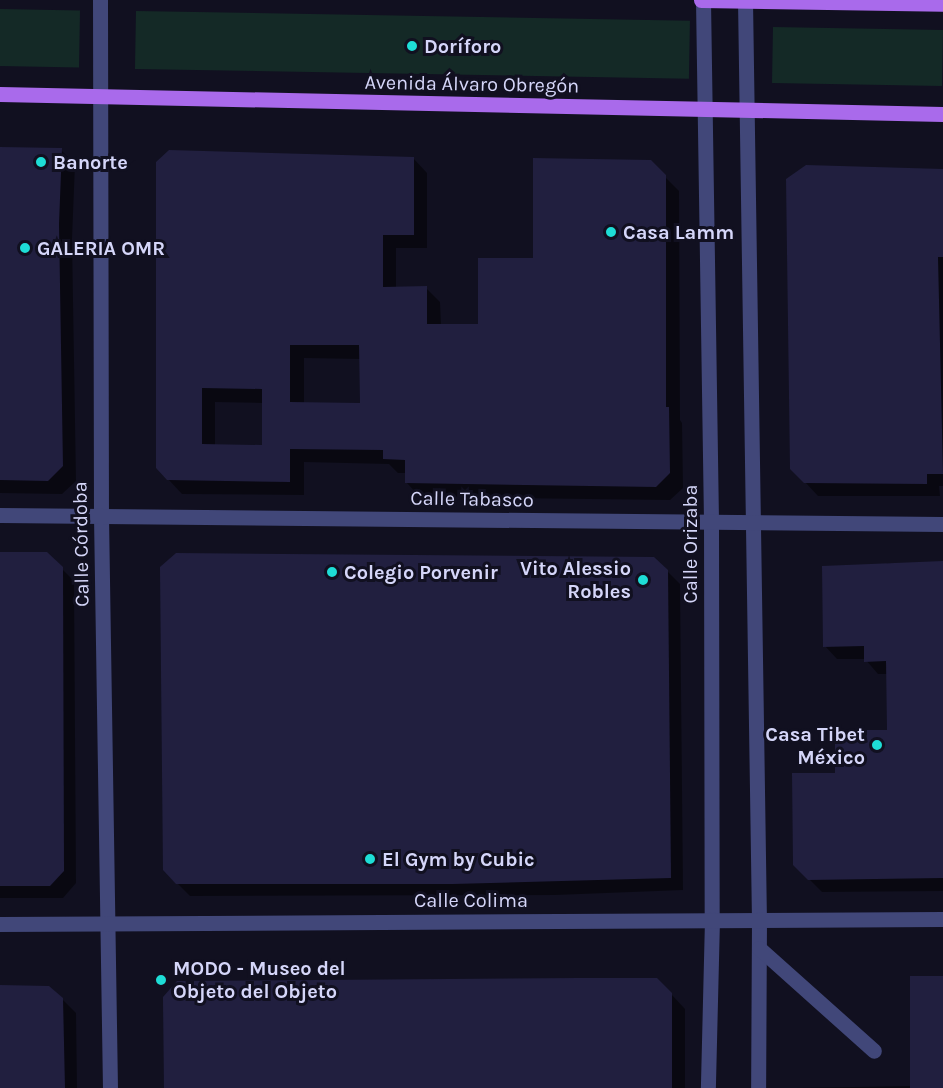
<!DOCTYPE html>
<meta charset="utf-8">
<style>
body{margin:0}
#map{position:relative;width:943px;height:1088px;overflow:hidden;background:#111020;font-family:Karla,sans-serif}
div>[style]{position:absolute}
.green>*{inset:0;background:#142926;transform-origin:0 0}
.shadow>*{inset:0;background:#0007}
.building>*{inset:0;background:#211f3f;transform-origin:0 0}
.minor>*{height:15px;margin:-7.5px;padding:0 7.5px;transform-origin:7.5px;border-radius:7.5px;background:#414779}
.major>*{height:15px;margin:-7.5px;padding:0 7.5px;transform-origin:7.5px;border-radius:7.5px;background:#a96aeb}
.dots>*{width:16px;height:16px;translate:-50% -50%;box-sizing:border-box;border:3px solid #111020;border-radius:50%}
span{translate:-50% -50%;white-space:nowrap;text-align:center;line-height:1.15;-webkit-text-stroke:6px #111020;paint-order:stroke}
.poi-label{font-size:20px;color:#d5d6f9;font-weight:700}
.left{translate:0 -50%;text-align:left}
.right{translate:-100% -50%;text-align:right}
.street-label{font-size:20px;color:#d5d6f9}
</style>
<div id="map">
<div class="green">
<div style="left:0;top:9px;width:80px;height:57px;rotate:1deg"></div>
<div style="left:136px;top:11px;width:554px;height:58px;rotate:1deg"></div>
<div style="left:773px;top:27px;width:170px;height:56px;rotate:1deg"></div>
</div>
<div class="shadow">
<div style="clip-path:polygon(0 149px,61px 150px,75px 164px,72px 239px,76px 481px,62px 494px,0 493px)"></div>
<div style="clip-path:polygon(evenodd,413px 158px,427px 173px,427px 248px,396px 248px,396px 288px,426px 288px,440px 302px,441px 325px,479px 326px,534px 260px,650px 162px,679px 191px,680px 420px,682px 423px,683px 488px,670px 500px,420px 497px,406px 482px,406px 473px,398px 473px,389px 464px,304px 462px,304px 495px,182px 494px,168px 479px,158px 163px,413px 158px,304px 358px,361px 359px,361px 405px,304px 404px,304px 358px,413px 158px,215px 402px,263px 403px,264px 446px,215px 445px,215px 402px)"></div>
<div style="clip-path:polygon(943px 170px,943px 486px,939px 486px,940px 496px,818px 496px,805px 482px)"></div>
<div style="clip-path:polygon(0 553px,46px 553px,74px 581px,76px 883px,63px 898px,0 898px)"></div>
<div style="clip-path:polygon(654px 558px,680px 584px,683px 890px,555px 895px,190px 896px,177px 883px)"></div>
<div style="clip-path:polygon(887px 563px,943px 563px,943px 891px,822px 892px,795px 865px,889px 731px,888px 674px,878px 674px,865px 659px,837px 659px,825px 646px)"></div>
<div style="clip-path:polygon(943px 978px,943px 1088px,795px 1088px,912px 1086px)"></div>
<div style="clip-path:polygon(657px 979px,685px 1009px,685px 1088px,165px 1088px)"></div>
<div style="clip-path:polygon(0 987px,62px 999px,76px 1013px,77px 1088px,0 1088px)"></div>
</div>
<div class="building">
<div style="clip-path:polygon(0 147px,62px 148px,59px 224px,63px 466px,48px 481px,0 480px)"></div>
<div style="clip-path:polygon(evenodd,169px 150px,414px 157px,414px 235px,383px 235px,383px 287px,427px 286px,427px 324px,478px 324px,478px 258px,533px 258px,533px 158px,651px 160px,666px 175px,666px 407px,669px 407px,670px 473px,656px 487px,405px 483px,405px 460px,383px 459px,383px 450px,290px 449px,290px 482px,167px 480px,156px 468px,156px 162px,169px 150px,290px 345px,359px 345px,360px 403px,290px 402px,290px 345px,169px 150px,202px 388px,262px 389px,262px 445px,202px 444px,202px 388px)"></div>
<div style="clip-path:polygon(806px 165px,943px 169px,943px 257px,938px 257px,943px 474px,927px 474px,927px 484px,804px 483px,790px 469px,786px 179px)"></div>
<div style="clip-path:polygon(0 552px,47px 552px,63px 567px,64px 871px,50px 886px,0 886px)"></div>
<div style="clip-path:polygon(176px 553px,654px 557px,668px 570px,671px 878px,453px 884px,176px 884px,163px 870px,160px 567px)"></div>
<div style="clip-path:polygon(943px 561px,943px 878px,808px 880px,793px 865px,792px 773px,835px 773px,835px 730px,887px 730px,886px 661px,864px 662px,864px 646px,823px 647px,822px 566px)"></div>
<div style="left:943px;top:976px;width:112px;height:33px;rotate:90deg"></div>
<div style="clip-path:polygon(579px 978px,657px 978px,672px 993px,672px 1088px,164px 1088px,163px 997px,177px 981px)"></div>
<div style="clip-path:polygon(0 985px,49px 986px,63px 998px,65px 1088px,0 1088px)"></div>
</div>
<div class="minor">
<div style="left:100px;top:0;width:516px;rotate:89.89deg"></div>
<div style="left:101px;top:516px;width:572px;rotate:89.1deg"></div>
<div style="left:703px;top:0;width:523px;rotate:89.12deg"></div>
<div style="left:711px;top:523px;width:396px;rotate:89.9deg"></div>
<div style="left:712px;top:919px;width:169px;rotate:91.4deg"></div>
<div style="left:745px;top:0;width:919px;rotate:89.13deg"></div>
<div style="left:759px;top:919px;width:169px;rotate:90.3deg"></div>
<div style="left:0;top:515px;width:943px;rotate:0.55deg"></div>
<div style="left:0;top:924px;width:943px;rotate:-0.3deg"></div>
<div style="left:759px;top:948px;width:154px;rotate:41.8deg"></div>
</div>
<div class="major">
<div style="left:701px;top:0;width:242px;rotate:0.9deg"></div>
<div style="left:0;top:94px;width:943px;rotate:1.21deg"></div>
</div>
<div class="dots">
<div style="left:412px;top:46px;background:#1eddd6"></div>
<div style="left:41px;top:162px;background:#1eddd6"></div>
<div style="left:611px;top:232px;background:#1eddd6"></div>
<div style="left:25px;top:248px;background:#1eddd6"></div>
<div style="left:332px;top:572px;background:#1eddd6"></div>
<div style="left:643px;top:580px;background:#1eddd6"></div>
<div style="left:877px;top:745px;background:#1eddd6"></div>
<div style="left:370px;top:859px;background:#1eddd6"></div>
<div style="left:161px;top:980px;background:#1eddd6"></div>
</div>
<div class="poi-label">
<span class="left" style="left:424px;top:46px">Doríforo</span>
<span class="left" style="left:53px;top:162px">Banorte</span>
<span class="left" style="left:623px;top:232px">Casa Lamm</span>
<span class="left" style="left:37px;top:248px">GALERIA OMR</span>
<span class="right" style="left:631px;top:580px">Vito Alessio<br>Robles</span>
<span class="left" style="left:344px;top:572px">Colegio Porvenir</span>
<span class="right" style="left:865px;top:746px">Casa Tibet<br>México</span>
<span class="left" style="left:382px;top:859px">El Gym by Cubic</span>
<span class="left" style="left:173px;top:980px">MODO - Museo del<br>Objeto del Objeto</span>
</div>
<div class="street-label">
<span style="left:472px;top:84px;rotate:1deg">Avenida Álvaro Obregón</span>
<span style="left:472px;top:499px;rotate:1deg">Calle Tabasco</span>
<span style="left:81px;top:544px;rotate:-91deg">Calle Córdoba</span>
<span style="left:690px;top:544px;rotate:-90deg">Calle Orizaba</span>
<span style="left:471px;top:900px">Calle Colima</span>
</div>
</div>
